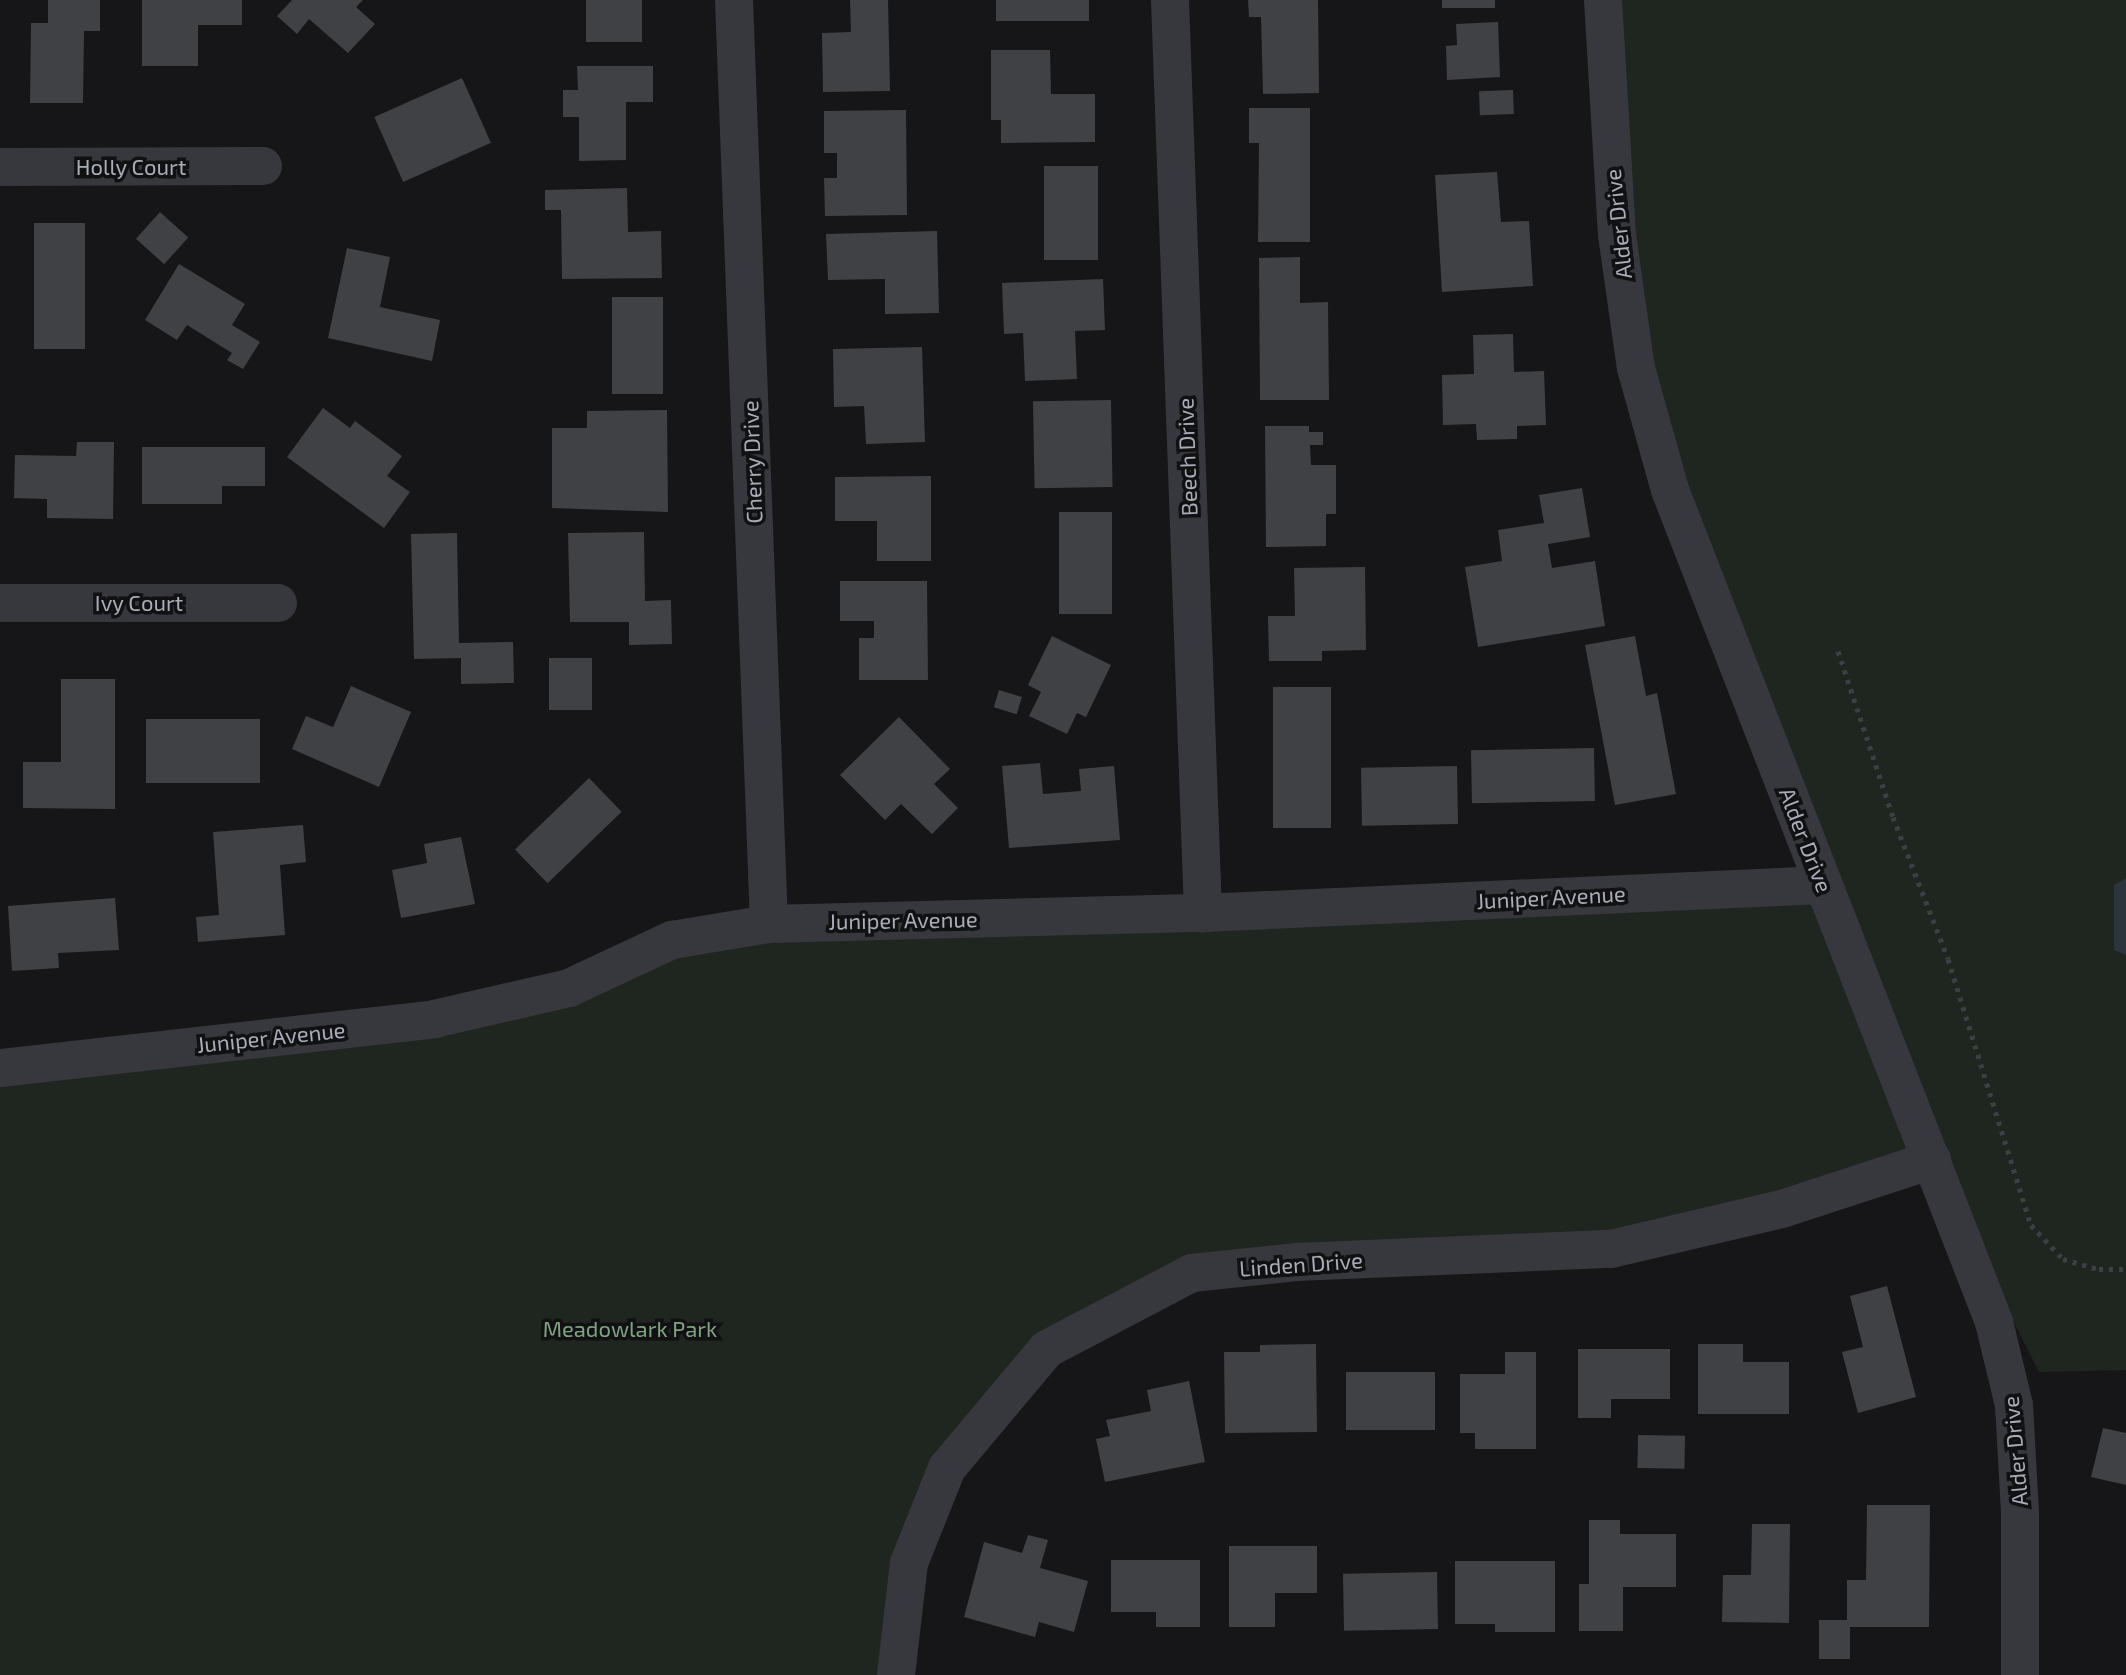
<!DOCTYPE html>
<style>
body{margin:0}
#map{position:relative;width:2126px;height:1675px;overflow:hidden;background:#161618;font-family:"Exo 2",sans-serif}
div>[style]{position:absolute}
.green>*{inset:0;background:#1e261f}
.water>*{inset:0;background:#2c353c}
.building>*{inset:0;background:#404145;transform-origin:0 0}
.path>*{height:5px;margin-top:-2.5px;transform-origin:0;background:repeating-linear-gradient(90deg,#3d3f44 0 4px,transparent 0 10px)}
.minor>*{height:38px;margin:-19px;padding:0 19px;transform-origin:19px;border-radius:19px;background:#37383d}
span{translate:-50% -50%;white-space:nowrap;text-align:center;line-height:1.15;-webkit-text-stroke:7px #111113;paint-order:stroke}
.street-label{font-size:22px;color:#a8adb8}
.park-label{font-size:22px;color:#7fa381}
</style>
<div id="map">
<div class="green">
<div style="clip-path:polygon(1603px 0,2126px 0,2126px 1370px,2039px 1372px,1932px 1160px,1611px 1249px,1192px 1273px,1047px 1349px,947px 1468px,896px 1675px,0 1675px,0 1068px,434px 1019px,672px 940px,1823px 885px,1670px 490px)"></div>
</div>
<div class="water">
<div style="clip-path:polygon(2126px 878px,2126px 955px,2114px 950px,2114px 885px)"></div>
</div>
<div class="building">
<div style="clip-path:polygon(48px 0,100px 0,100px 31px,84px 31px,83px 103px,30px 103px,31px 23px,48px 23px)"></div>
<div style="clip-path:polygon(142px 0,242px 0,242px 25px,198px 25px,198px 66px,142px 66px)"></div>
<div style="clip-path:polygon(292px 0,363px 0,356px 7px,375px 24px,348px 53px,309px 19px,297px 34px,277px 16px)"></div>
<div style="left:586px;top:0;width:56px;height:42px"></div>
<div style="clip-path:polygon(850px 0,888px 0,890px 91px,823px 92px,822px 33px,851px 32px)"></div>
<div style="left:996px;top:0;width:93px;height:21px"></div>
<div style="clip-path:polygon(1248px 0,1318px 0,1319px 93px,1263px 94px,1261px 17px,1249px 17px)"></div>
<div style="left:1442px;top:0;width:53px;height:8px"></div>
<div style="clip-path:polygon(1498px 22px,1500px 77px,1447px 80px,1446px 46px,1457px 45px,1456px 24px)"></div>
<div style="clip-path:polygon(991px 50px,1050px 50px,1051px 94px,1095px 94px,1095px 142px,1001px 143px,1001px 120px,991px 120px)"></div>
<div style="clip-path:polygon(577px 66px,653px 66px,653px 102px,626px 102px,626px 160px,579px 161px,579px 117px,563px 117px,563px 90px,578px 90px)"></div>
<div style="left:462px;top:78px;width:71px;height:96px;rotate:66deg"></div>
<div style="left:1513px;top:90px;width:24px;height:34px;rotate:88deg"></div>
<div style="clip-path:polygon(1249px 108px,1310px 108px,1310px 242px,1258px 242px,1259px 143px,1249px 143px)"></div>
<div style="clip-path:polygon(906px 110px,907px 215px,825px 216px,824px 178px,837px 178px,837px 153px,824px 153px,824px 111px)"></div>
<div style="left:1044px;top:166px;width:54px;height:94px"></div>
<div style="clip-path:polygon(1497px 172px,1501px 222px,1529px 221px,1533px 286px,1442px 292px,1435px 175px)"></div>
<div style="clip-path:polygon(627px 188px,628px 232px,661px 231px,662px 278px,562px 279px,561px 210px,545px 210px,545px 190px)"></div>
<div style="left:160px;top:212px;width:38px;height:36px;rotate:42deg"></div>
<div style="left:34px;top:223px;width:51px;height:126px"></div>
<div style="clip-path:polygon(937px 231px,939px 313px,885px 314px,885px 279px,828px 280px,826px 234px)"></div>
<div style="clip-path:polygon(347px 248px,390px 257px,380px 307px,440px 320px,432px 361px,328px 338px)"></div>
<div style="clip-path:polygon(1300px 257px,1300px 303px,1328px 302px,1329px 400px,1260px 400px,1259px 258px)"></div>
<div style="clip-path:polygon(179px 264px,245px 304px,232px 325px,260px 342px,243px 369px,227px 360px,232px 353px,187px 325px,177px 340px,145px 320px)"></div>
<div style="clip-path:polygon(1103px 279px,1105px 330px,1075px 331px,1077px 379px,1025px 381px,1023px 333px,1004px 334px,1002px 283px)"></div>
<div style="left:612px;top:297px;width:51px;height:97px"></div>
<div style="clip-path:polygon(1513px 334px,1514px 372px,1544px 371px,1546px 425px,1517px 426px,1517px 439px,1477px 440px,1476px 424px,1443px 425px,1442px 375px,1474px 374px,1473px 335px)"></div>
<div style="clip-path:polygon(922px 347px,925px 442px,866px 444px,864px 406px,834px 407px,833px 349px)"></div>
<div style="left:1111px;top:400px;width:87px;height:78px;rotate:89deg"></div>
<div style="clip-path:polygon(323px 408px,350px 428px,355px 421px,402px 456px,387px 476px,410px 492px,384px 528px,287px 457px)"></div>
<div style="clip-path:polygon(667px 410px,668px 512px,552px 508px,552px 428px,587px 428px,587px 411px)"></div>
<div style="clip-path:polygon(1265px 426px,1309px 426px,1309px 432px,1323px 432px,1323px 445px,1310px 445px,1311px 465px,1336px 465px,1336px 514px,1326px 514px,1326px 546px,1266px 547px)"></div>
<div style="clip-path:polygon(77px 442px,114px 442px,113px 519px,47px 518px,47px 499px,14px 498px,15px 455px,76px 456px)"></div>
<div style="clip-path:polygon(142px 447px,265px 447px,265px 486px,222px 486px,222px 504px,142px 504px)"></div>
<div style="clip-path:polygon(931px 476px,931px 561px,877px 561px,877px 521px,835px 521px,835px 477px)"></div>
<div style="clip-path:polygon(1582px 488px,1590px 537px,1548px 544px,1552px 568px,1595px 561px,1605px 626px,1478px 647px,1465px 567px,1502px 561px,1498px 530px,1544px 523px,1539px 495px)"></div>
<div style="left:1059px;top:512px;width:53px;height:102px"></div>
<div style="clip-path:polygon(644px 532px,645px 601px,671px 600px,672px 644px,629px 645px,629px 622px,570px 622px,568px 533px)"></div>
<div style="clip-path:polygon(457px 533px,459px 643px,513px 642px,514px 683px,461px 684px,461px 658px,414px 659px,411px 534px)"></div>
<div style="clip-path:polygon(1365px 567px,1366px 650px,1322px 651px,1322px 661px,1269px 661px,1268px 616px,1295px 616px,1294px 568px)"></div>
<div style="clip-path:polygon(840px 581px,927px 581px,928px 680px,859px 680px,859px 638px,874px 638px,874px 621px,840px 621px)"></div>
<div style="clip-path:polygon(1052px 636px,1111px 665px,1086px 717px,1077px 713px,1067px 734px,1029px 716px,1041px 692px,1028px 685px)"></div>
<div style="clip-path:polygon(1635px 636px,1646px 696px,1657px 693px,1676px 794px,1615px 805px,1585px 645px)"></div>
<div style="left:549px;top:658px;width:43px;height:52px"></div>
<div style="clip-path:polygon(61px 679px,115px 679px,115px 809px,23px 808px,23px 762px,61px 762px)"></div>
<div style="clip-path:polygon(351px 686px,411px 712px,379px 787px,292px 749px,306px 716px,333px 727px)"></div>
<div style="left:1273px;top:687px;width:58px;height:141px"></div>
<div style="left:999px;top:690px;width:24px;height:18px;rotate:17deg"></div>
<div style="clip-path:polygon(899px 717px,950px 769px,934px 784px,958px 808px,932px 834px,901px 804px,885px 820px,840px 775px)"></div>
<div style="left:146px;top:719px;width:114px;height:64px"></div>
<div style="left:1594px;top:748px;width:53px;height:123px;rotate:89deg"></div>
<div style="clip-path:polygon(1040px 763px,1043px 794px,1081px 791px,1079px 769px,1114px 766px,1120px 840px,1009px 848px,1002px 766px)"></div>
<div style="left:1457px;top:766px;width:58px;height:96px;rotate:89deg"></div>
<div style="left:589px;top:778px;width:47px;height:103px;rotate:46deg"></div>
<div style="clip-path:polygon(303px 825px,306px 862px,280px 865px,285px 935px,198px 942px,196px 917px,219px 915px,213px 832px)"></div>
<div style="clip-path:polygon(461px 837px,475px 904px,401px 918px,392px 870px,427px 863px,424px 844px)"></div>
<div style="clip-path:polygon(115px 898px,119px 950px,58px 953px,59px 968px,12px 971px,8px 906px)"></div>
<div style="clip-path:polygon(1887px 1286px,1916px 1397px,1858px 1413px,1842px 1352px,1863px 1347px,1850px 1296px)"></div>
<div style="clip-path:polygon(1316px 1344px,1317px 1432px,1225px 1433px,1224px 1352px,1260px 1352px,1260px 1345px)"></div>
<div style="clip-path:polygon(1698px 1344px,1743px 1344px,1743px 1362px,1789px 1362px,1789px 1414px,1698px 1414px)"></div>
<div style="clip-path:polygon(1578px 1349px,1670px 1349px,1670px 1399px,1611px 1399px,1611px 1418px,1578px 1418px)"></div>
<div style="clip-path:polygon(1505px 1352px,1536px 1352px,1536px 1449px,1475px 1449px,1475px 1433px,1460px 1433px,1460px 1374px,1505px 1374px)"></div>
<div style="left:1346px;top:1372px;width:89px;height:58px"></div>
<div style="clip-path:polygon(1189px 1381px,1205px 1462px,1105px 1482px,1096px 1439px,1110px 1436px,1106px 1420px,1151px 1411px,1147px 1390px)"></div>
<div style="clip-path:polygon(2103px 1428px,2126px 1433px,2126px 1485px,2091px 1477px)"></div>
<div style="left:1638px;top:1435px;width:47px;height:33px;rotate:1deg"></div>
<div style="clip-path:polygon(1867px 1505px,1930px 1505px,1929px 1627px,1850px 1627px,1850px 1659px,1819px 1659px,1819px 1620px,1847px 1620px,1847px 1580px,1866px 1580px)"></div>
<div style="clip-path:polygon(1589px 1520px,1620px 1520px,1620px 1534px,1676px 1534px,1676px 1587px,1623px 1587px,1623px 1631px,1579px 1631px,1579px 1584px,1589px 1584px)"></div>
<div style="clip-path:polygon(1752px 1524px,1790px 1524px,1789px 1623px,1722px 1622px,1723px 1575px,1751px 1575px)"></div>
<div style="clip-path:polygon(1028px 1535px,1048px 1540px,1040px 1568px,1088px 1581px,1074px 1632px,1039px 1622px,1035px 1637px,964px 1617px,984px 1542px,1022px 1553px)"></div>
<div style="clip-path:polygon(1229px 1546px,1317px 1546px,1317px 1593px,1275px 1593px,1275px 1627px,1229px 1627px)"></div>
<div style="clip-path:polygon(1111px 1560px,1200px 1560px,1200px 1627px,1156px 1627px,1156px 1612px,1111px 1612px)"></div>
<div style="clip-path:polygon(1455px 1561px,1555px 1561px,1555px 1632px,1495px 1632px,1495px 1624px,1455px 1624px)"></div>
<div style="left:1437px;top:1572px;width:57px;height:94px;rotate:89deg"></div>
</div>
<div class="path">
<div style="left:1838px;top:651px;width:175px;rotate:71.7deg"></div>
<div style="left:1893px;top:817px;width:152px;rotate:68.8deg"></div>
<div style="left:1948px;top:959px;width:279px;rotate:72.7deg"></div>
<div style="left:2031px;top:1225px;width:47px;rotate:46.7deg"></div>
<div style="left:2063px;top:1259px;width:37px;rotate:16deg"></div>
<div style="left:2099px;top:1269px;width:27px"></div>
</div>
<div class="minor">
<div style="left:734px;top:0;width:925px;rotate:87.83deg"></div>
<div style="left:1170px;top:0;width:914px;rotate:87.93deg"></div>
<div style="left:1603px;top:0;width:235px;rotate:86.6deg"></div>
<div style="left:1617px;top:235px;width:134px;rotate:81.9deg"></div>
<div style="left:1636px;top:368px;width:127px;rotate:74.4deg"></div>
<div style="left:1670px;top:490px;width:893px;rotate:68.72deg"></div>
<div style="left:1994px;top:1322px;width:85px;rotate:76.5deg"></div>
<div style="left:2014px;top:1405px;width:108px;rotate:86.8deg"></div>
<div style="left:2020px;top:1513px;width:162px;rotate:90deg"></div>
<div style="left:0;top:167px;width:263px;rotate:-0.2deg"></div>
<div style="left:0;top:603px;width:278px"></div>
<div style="left:0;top:1068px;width:437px;rotate:-6.4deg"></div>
<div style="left:434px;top:1019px;width:139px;rotate:-12.9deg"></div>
<div style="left:569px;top:988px;width:114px;rotate:-25deg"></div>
<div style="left:672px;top:940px;width:98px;rotate:-9.4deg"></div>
<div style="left:769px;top:924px;width:434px;rotate:-1.5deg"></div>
<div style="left:1203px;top:913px;width:621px;rotate:-2.59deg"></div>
<div style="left:896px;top:1675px;width:113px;rotate:-83.4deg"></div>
<div style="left:909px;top:1563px;width:102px;rotate:-68.2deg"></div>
<div style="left:947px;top:1468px;width:155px;rotate:-50deg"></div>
<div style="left:1047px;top:1349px;width:164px;rotate:-27.7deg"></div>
<div style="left:1192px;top:1273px;width:105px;rotate:-6deg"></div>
<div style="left:1296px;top:1262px;width:315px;rotate:-2.4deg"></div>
<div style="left:1611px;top:1249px;width:176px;rotate:-13.2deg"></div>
<div style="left:1782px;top:1209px;width:158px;rotate:-18.1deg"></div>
</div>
<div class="street-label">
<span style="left:131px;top:167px">Holly Court</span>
<span style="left:1618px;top:224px;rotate:-96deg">Alder Drive</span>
<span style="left:1187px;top:457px;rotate:-92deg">Beech Drive</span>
<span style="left:752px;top:462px;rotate:-92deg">Cherry Drive</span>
<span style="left:139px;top:603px">Ivy Court</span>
<span style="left:1806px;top:840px;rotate:69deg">Alder Drive</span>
<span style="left:1551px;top:897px;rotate:-3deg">Juniper Avenue</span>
<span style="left:903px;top:920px;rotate:-1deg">Juniper Avenue</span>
<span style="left:271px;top:1037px;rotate:-6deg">Juniper Avenue</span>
<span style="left:1301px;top:1264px;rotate:-4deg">Linden Drive</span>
<span style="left:2015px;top:1451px;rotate:-95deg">Alder Drive</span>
</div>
<div class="park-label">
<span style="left:630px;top:1329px">Meadowlark Park</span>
</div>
</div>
